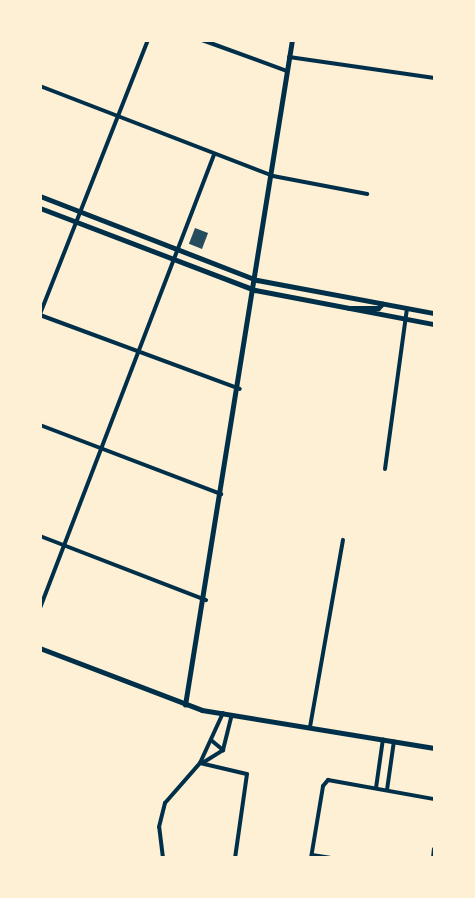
<!DOCTYPE html>
<style>
body{margin:0}
#map{position:relative;width:475px;height:898px;overflow:hidden;background:#fdf0d5;font-family:"Varela Round",sans-serif}
div>[style]{position:absolute}
.building>*{inset:0;background:#264d5e;transform-origin:0 0}
.minor>*{height:4px;margin:-2px;padding:0 2px;transform-origin:2px;border-radius:2px;background:#003049}
.tertiary>*{height:4.5px;margin:-2.25px;padding:0 2.25px;transform-origin:2.25px;border-radius:2.25px;background:#003049}
.secondary>*{height:5px;margin:-2.5px;padding:0 2.5px;transform-origin:2.5px;border-radius:2.5px;background:#003049}
span{translate:-50% -50%;white-space:nowrap;text-align:center;line-height:1.15;-webkit-text-stroke:6px #fdf0d5;paint-order:stroke}
.frame{position:absolute;inset:0;border:42px solid #fdf0d5;pointer-events:none}
</style>
<div id="map">
<div class="building">
<div style="left:195px;top:228px;width:14px;height:17px;rotate:21deg"></div>
</div>
<div class="minor">
<div style="left:202px;top:40px;width:90px;rotate:20deg"></div>
<div style="left:289px;top:57px;width:147px;rotate:8.2deg"></div>
<div style="left:40px;top:86px;width:250px;rotate:21.1deg"></div>
<div style="left:273px;top:176px;width:96px;rotate:10.8deg"></div>
<div style="left:40px;top:314px;width:295px;rotate:-68.5deg"></div>
<div style="left:40px;top:315px;width:213px;rotate:20.3deg"></div>
<div style="left:40px;top:425px;width:194px;rotate:20.9deg"></div>
<div style="left:385px;top:469px;width:162px;rotate:-82.2deg"></div>
<div style="left:40px;top:536px;width:178px;rotate:21.1deg"></div>
<div style="left:40px;top:608px;width:486px;rotate:-69deg"></div>
<div style="left:310px;top:727px;width:190px;rotate:-80deg"></div>
<div style="left:211px;top:740px;width:16px;rotate:40deg"></div>
<div style="left:204px;top:762px;width:22px;rotate:-32deg"></div>
<div style="left:223px;top:750px;width:36px;rotate:-76deg"></div>
<div style="left:200px;top:763px;width:48px;rotate:13.2deg"></div>
<div style="left:247px;top:774px;width:85px;rotate:98.1deg"></div>
<div style="left:376px;top:788px;width:49px;rotate:-81.9deg"></div>
<div style="left:387px;top:790px;width:49px;rotate:-81.9deg"></div>
<div style="left:312px;top:855px;width:18px;rotate:9deg"></div>
<div style="left:163px;top:858px;width:31px;rotate:-97deg"></div>
<div style="left:159px;top:827px;width:25px;rotate:-76deg"></div>
<div style="left:165px;top:803px;width:53px;rotate:-48.8deg"></div>
<div style="left:200px;top:763px;width:55px;rotate:-65.3deg"></div>
<div style="left:311px;top:858px;width:73px;rotate:-80.5deg"></div>
<div style="left:323px;top:786px;width:8px;rotate:-50deg"></div>
<div style="left:328px;top:780px;width:108px;rotate:10.2deg"></div>
<div style="left:433px;top:858px;width:9px;rotate:-84deg"></div>
</div>
<div class="tertiary">
<div style="left:40px;top:648px;width:173px;rotate:20.9deg"></div>
<div style="left:202px;top:710px;width:235px;rotate:9.3deg"></div>
<div style="left:185px;top:705px;width:674px;rotate:-80.86deg"></div>
</div>
<div class="secondary">
<div style="left:40px;top:196px;width:233px;rotate:21.2deg"></div>
<div style="left:257px;top:280px;width:180px;rotate:10.6deg"></div>
<div style="left:40px;top:208px;width:230px;rotate:20.9deg"></div>
<div style="left:255px;top:290px;width:182px;rotate:10.8deg"></div>
<div style="left:349px;top:308px;width:29px"></div>
<div style="left:378px;top:308px;width:6px;rotate:-45deg"></div>
</div>
<div class="frame"></div>
</div>
